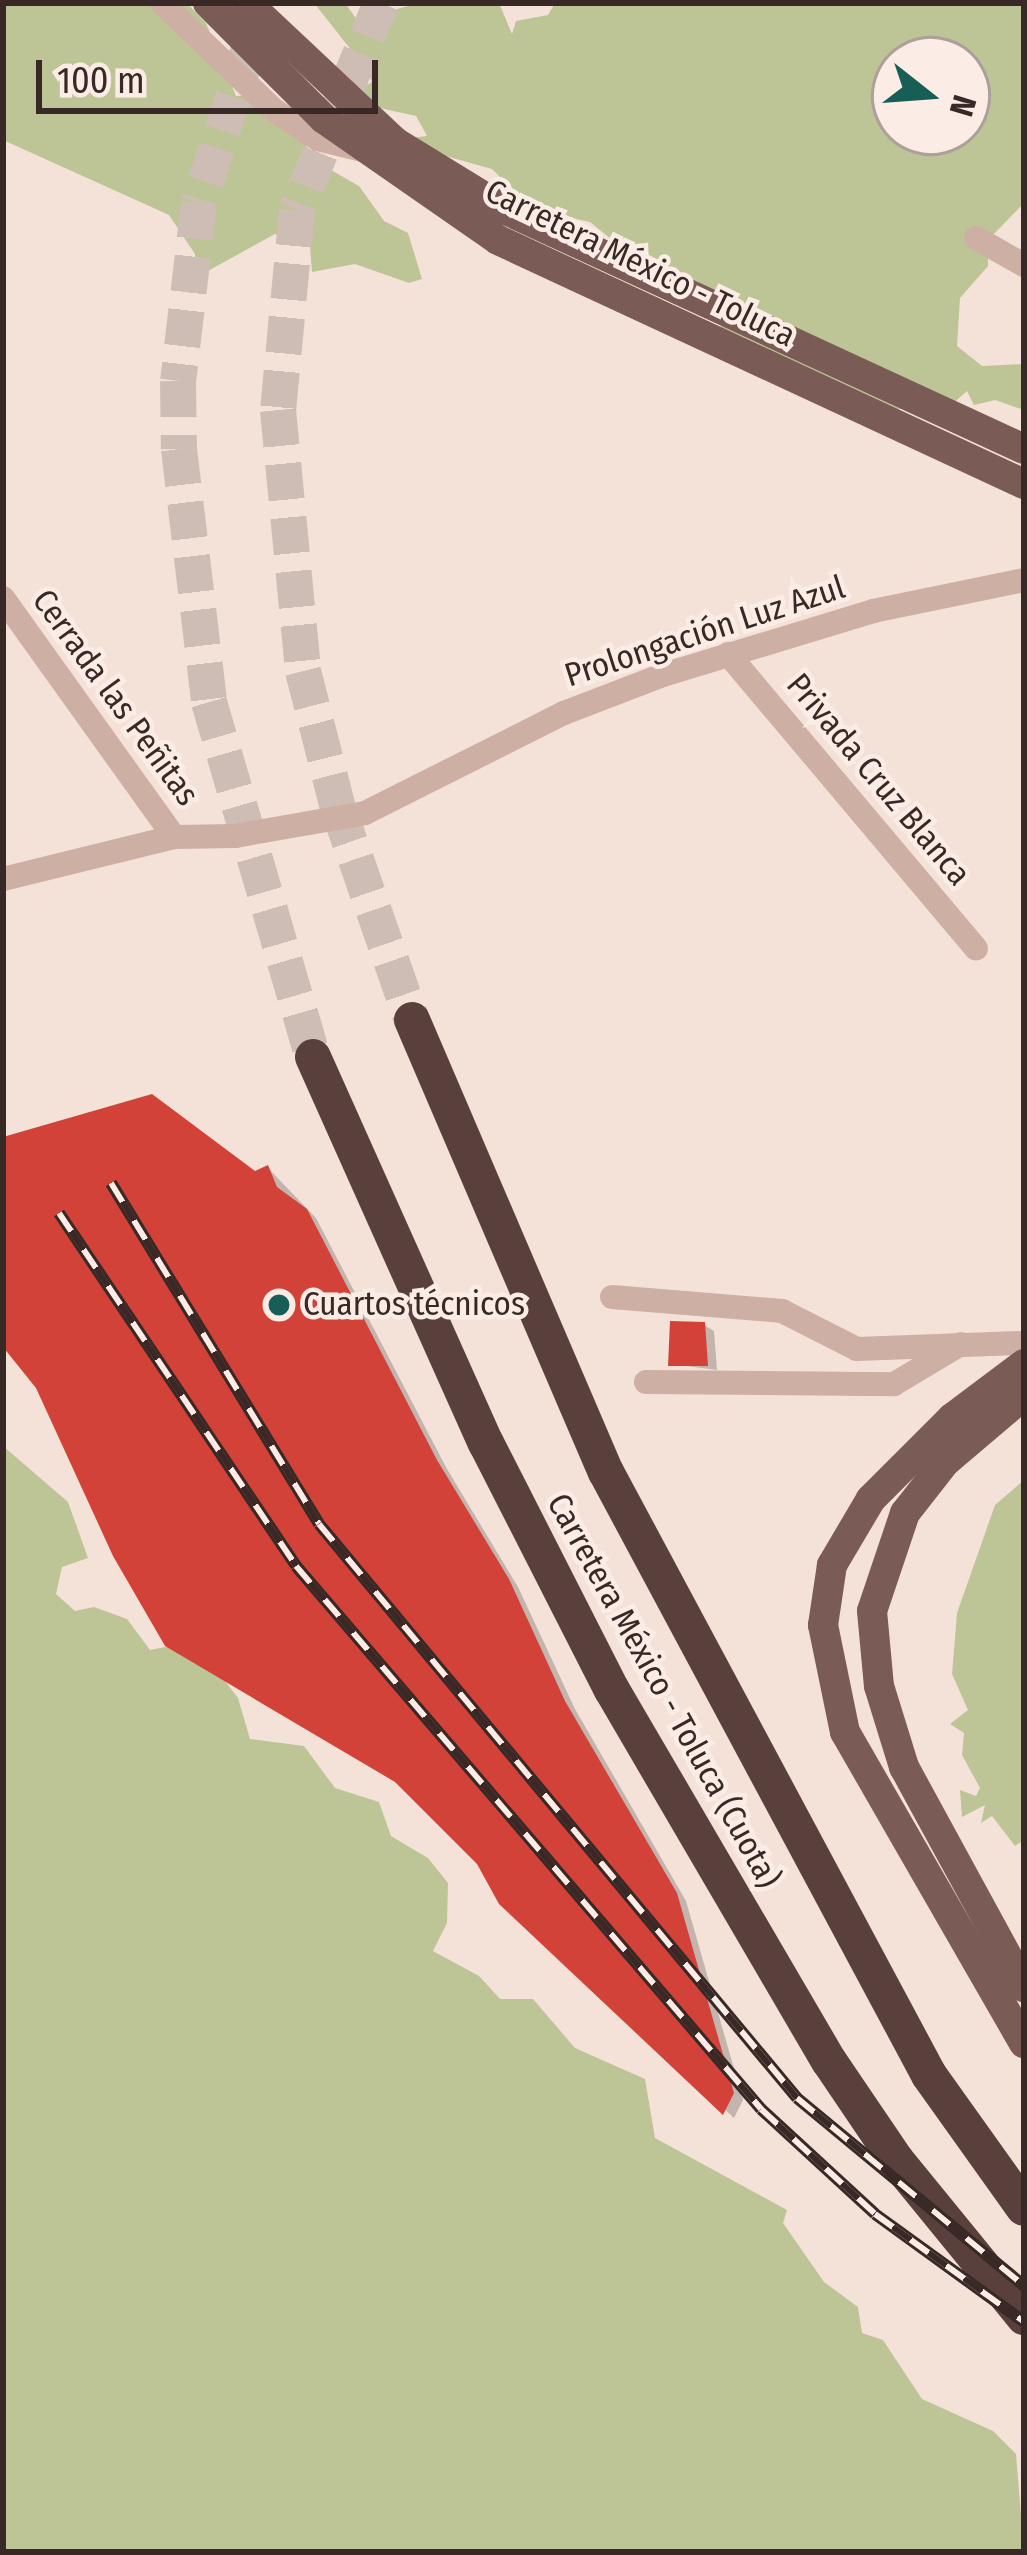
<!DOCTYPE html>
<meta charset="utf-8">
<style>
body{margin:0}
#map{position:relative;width:1027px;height:2555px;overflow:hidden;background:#f4e2d9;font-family:"Fira Sans Condensed",sans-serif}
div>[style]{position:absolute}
.green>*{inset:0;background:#bdc597}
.shadow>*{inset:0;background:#0003}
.building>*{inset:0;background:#d34238}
.motorway-tunnel>*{height:36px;margin-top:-18px;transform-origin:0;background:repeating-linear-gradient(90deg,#cebdb5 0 36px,transparent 0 54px)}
.minor>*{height:24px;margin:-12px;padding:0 12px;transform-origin:12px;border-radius:12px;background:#cdafa3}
.primary>*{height:30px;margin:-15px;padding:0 15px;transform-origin:15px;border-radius:15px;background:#7b5b55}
.motorway>*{height:36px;margin:-18px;padding:0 18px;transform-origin:18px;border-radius:18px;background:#5a403c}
.rail>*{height:12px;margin-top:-6px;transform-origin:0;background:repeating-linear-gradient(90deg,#fbede6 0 22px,#382926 0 44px);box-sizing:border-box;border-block:3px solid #382926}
.dots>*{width:33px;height:33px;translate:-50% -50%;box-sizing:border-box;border:6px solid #fbede6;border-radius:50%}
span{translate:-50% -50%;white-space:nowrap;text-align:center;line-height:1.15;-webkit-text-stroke:9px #fbede6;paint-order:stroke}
.street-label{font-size:33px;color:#382926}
.poi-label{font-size:33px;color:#382926}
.left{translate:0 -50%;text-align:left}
.frame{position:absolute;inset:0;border:6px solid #382926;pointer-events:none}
.north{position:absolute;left:871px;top:36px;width:120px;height:120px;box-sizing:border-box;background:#fbede6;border:3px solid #ad9f99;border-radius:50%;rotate:107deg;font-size:33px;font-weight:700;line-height:48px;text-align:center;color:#382926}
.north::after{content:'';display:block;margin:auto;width:42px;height:54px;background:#175e56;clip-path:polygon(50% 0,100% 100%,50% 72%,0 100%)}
.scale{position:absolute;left:36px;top:60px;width:342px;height:54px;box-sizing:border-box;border:6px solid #382926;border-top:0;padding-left:15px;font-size:36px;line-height:42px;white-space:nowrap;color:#382926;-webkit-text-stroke:9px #fbede6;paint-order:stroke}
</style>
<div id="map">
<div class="green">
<div style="clip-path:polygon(3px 3px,187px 3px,206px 23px,236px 96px,263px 94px,272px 123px,295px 129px,317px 162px,359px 186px,384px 221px,408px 233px,422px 279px,409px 283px,355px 264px,312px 272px,310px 247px,275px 234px,195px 278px,195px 254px,169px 215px,3px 140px)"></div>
<div style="clip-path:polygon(evenodd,314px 3px,345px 3px,357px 20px,419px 3px,499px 3px,512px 34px,516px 21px,548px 15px,555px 3px,1024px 3px,1024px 203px,988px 240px,988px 266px,960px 298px,957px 346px,982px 366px,1024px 364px,1024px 410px,995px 400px,974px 405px,967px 391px,950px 406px,915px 403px,875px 418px,722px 329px,717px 317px,681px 307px,679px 294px,590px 222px,534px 210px,492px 169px,417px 148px,411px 138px,427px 136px,416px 116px,375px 107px,357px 91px,372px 82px,367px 70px,314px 3px,895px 60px,967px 60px,967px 132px,895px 132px,895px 60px)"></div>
<div style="clip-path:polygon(3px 1446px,68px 1502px,88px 1558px,62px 1567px,56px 1594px,75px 1611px,94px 1607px,127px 1619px,150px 1650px,180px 1644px,202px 1651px,238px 1698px,250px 1739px,304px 1746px,335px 1788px,379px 1802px,391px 1836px,428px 1858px,448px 1883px,447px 1923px,433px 1951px,479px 1976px,500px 1999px,533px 1999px,575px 2048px,645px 2079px,655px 2138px,787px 2210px,783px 2223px,824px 2282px,858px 2307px,862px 2333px,883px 2340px,922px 2399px,993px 2431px,1016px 2454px,1024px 2552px,3px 2552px)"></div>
<div style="clip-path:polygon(1024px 1480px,1024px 1840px,1015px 1846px,992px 1816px,981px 1823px,985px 1805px,962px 1817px,960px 1790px,976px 1796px,980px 1788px,962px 1755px,964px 1733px,950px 1724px,968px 1710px,952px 1674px,957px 1613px,995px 1505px)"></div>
</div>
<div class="shadow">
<div style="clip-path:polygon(3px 1140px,256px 1174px,268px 1168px,316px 1218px,447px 1469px,518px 1587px,575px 1709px,686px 1901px,743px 2100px,734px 2118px,502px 1902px,479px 1862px,3px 1342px)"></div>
<div style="clip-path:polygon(704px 1325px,714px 1331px,717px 1370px,671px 1364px)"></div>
</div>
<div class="building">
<div style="clip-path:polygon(152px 1094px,255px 1171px,268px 1165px,277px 1187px,307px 1209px,437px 1460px,509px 1579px,565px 1701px,677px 1893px,734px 2093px,723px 2115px,499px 1904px,477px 1864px,395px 1782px,165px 1646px,113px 1556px,36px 1388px,3px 1347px,3px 1137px)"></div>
<div style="clip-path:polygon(670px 1321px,705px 1322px,708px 1366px,668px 1366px)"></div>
</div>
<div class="motorway-tunnel">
<div style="left:381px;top:3px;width:223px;rotate:112.1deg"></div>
<div style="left:297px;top:210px;width:201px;rotate:95.4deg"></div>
<div style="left:278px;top:410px;width:262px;rotate:84.5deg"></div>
<div style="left:303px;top:671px;width:141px;rotate:75.7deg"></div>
<div style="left:338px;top:808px;width:225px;rotate:70.8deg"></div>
<div style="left:250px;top:45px;width:166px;rotate:107.9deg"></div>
<div style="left:199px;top:203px;width:179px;rotate:96.7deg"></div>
<div style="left:178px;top:381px;width:68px;rotate:89.2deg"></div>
<div style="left:179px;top:449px;width:255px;rotate:83.2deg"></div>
<div style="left:209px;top:702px;width:370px;rotate:73.7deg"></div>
</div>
<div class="minor">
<div style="left:162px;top:3px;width:155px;rotate:43.7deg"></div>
<div style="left:274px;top:110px;width:53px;rotate:33.4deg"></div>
<div style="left:318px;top:139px;width:45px;rotate:14deg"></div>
<div style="left:976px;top:238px;width:55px;rotate:29.4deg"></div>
<div style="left:3px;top:598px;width:294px;rotate:54.4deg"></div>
<div style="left:728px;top:654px;width:385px;rotate:49.9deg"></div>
<div style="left:3px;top:879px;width:176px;rotate:-13.8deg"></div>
<div style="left:174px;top:837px;width:61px;rotate:-0.9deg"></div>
<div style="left:235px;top:836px;width:132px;rotate:-10deg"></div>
<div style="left:365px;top:813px;width:223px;rotate:-26.7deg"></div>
<div style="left:564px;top:713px;width:106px;rotate:-21deg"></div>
<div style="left:663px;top:675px;width:220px;rotate:-16.9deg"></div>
<div style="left:873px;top:611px;width:154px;rotate:-11.6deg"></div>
<div style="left:612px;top:1297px;width:171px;rotate:4.7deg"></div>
<div style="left:782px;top:1311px;width:84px;rotate:26.9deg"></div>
<div style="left:857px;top:1349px;width:167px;rotate:-2.1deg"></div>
<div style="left:646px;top:1382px;width:248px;rotate:0.5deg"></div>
<div style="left:894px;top:1384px;width:78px;rotate:-30.8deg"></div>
</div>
<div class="primary">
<div style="left:208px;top:3px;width:164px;rotate:45deg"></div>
<div style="left:324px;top:119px;width:212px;rotate:34.8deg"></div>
<div style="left:498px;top:240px;width:580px;rotate:24.89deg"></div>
<div style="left:247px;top:3px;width:203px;rotate:43.2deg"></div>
<div style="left:395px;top:142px;width:130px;rotate:31.5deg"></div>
<div style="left:506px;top:210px;width:570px;rotate:24.77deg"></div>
<div style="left:1024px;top:1364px;width:90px;rotate:143.1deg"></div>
<div style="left:952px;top:1418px;width:115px;rotate:135deg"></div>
<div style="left:871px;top:1499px;width:77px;rotate:120.6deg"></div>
<div style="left:832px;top:1565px;width:61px;rotate:98.5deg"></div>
<div style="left:823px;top:1625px;width:109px;rotate:78.4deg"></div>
<div style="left:845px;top:1732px;width:359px;rotate:60.1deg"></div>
<div style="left:1024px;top:1395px;width:104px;rotate:139.7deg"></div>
<div style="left:945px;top:1462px;width:65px;rotate:128.1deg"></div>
<div style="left:905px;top:1513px;width:103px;rotate:108.6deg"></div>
<div style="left:872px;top:1611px;width:75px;rotate:84.7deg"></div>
<div style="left:879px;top:1686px;width:85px;rotate:72.8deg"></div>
<div style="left:904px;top:1767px;width:251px;rotate:61.4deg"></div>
</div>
<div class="motorway">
<div style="left:412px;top:1020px;width:492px;rotate:66.8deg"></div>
<div style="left:606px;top:1472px;width:684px;rotate:61.82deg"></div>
<div style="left:929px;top:2075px;width:163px;rotate:54.5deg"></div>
<div style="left:313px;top:1057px;width:423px;rotate:65.9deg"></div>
<div style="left:486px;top:1443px;width:277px;rotate:63deg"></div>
<div style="left:612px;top:1690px;width:430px;rotate:59.7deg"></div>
<div style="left:829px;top:2061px;width:120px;rotate:55.9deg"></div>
<div style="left:896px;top:2160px;width:203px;rotate:50.8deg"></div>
</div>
<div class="rail">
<div style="left:111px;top:1183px;width:399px;rotate:58.6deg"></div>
<div style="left:319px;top:1524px;width:747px;rotate:50.21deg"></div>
<div style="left:797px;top:2098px;width:295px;rotate:39.6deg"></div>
<div style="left:59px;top:1213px;width:425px;rotate:56.1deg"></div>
<div style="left:296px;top:1566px;width:715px;rotate:49.42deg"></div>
<div style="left:761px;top:2109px;width:155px;rotate:42.6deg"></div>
<div style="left:875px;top:2214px;width:184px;rotate:35.9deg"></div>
</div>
<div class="dots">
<div style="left:279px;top:1305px;background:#175e56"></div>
</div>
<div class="street-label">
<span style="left:640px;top:264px;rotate:26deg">Carretera México - Toluca</span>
<span style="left:705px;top:632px;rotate:-18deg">Prolongación Luz Azul</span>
<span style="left:115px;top:698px;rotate:54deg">Cerrada las Peñitas</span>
<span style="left:878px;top:780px;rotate:50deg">Privada Cruz Blanca</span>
<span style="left:663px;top:1691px;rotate:61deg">Carretera México - Toluca (Cuota)</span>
</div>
<div class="poi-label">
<span class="left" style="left:303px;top:1305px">Cuartos técnicos</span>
</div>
<div class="frame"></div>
<div class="north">N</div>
<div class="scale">100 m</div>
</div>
